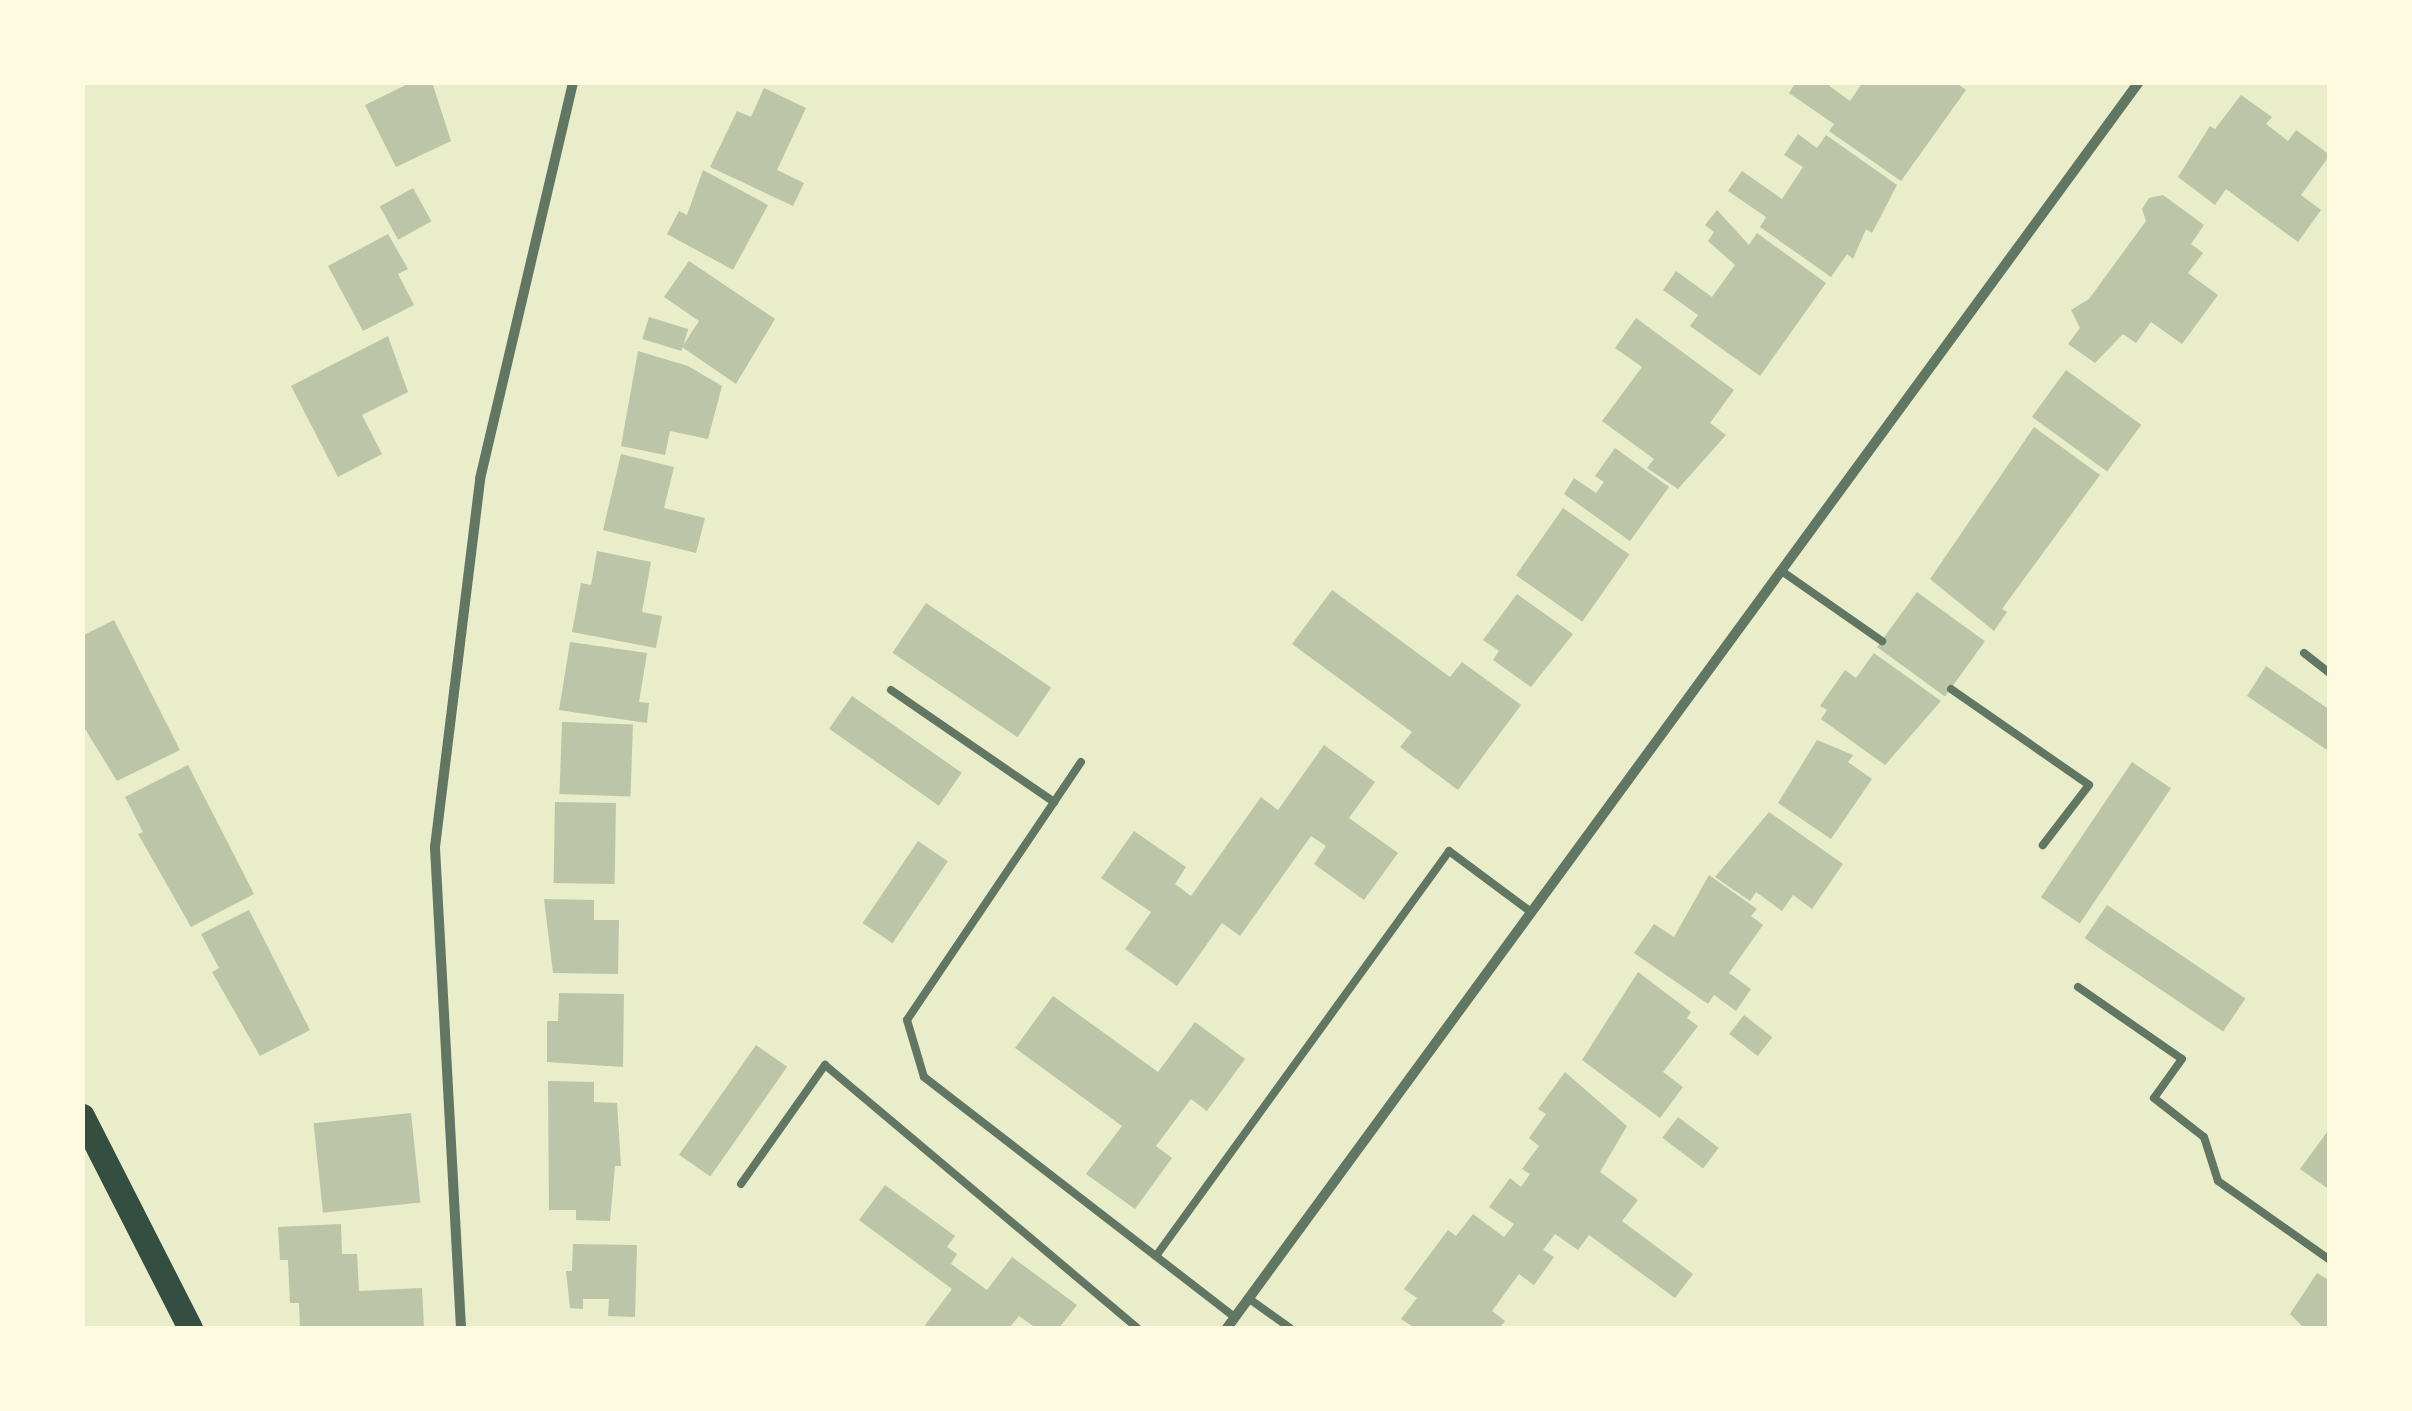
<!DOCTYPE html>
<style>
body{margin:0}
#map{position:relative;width:2412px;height:1411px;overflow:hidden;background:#e9edc9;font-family:Signika,sans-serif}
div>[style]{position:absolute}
.building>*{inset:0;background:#bcc5a7;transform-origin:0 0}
.service>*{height:8px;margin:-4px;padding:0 4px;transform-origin:4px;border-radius:4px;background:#617663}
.minor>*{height:10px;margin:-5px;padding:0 5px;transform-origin:5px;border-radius:5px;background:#617663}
.primary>*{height:25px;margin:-12.5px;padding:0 12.5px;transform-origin:12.5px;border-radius:12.5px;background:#344e41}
span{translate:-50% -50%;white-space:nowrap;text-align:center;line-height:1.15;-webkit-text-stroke:9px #fefae0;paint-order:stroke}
.frame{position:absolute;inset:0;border:85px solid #fefae0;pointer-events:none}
</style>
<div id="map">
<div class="building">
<div style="clip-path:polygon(412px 82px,432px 82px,451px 141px,396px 167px,365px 105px)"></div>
<div style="clip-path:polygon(1796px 82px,1824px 82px,1850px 101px,1863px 82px,1955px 82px,1966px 90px,1901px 181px,1829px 131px,1834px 124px,1789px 93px)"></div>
<div style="clip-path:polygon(764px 88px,806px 108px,777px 170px,804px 183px,793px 206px,710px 167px,737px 111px,751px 117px)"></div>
<div style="clip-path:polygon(2241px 95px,2272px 117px,2266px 124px,2288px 141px,2296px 130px,2330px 155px,2301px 195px,2321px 210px,2298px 242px,2226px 189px,2215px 205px,2178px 177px,2210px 126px,2215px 129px)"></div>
<div style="clip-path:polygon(1798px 134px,1817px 148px,1826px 135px,1897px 185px,1872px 233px,1866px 229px,1853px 259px,1847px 254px,1831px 277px,1760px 227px,1766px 217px,1728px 191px,1742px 171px,1782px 199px,1803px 167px,1784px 155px)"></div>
<div style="clip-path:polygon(703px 170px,768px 205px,733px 270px,667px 234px,679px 211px,687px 215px)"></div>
<div style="left:413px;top:188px;width:38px;height:38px;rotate:61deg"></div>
<div style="clip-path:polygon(2163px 195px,2204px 225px,2191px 244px,2203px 253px,2188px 273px,2218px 295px,2182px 344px,2151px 322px,2136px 343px,2123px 334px,2095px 363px,2068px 344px,2080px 328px,2071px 310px,2089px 299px,2146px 221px,2142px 209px,2149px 198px)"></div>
<div style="clip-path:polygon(1717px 210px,1749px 245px,1757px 233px,1826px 283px,1760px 376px,1690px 326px,1698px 315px,1663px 290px,1676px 271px,1712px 297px,1735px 265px,1708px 241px,1714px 232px,1705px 225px)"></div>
<div style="clip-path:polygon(388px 234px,408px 269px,398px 274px,414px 305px,363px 331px,328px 266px)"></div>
<div style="clip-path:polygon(689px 261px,775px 319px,736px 384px,682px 347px,699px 321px,664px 297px)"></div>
<div style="left:649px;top:317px;width:41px;height:23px;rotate:17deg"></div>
<div style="clip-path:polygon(1636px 318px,1734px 390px,1710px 423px,1726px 435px,1678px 489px,1647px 468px,1654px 459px,1602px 421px,1642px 367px,1615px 348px)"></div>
<div style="clip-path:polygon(388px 336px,408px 392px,362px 415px,382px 454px,338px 477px,291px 386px)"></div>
<div style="clip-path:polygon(638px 351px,688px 366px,722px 386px,708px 439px,670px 431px,665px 455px,621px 446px)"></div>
<div style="left:2066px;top:370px;width:93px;height:58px;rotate:36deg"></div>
<div style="clip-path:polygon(2034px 427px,2100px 475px,2002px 609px,2007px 612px,1994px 631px,1930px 579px)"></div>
<div style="clip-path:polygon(1615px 448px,1669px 487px,1630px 541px,1564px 494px,1574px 478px,1596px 493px,1604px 482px,1595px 476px)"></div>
<div style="clip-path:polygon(621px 454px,674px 467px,664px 508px,705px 518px,696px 553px,603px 530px)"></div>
<div style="left:1563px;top:508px;width:81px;height:82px;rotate:35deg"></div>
<div style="clip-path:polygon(597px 551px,651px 562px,642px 612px,662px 616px,656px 648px,572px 632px,581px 583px,591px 585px)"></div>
<div style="clip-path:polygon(1332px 590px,1450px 677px,1462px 662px,1521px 705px,1458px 790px,1400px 747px,1412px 732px,1292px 644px)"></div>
<div style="left:1917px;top:592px;width:84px;height:68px;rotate:36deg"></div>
<div style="clip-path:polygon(1517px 594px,1573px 634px,1531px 687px,1493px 660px,1499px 651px,1483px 640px)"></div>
<div style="left:926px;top:603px;width:151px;height:60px;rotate:34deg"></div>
<div style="clip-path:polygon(114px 620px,180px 750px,117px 781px,82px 724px,82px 636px)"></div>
<div style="clip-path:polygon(570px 642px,647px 653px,639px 702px,649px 703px,647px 723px,559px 710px)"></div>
<div style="clip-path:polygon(1874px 653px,1941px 701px,1885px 765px,1821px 719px,1827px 710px,1820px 706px,1845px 670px,1856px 678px)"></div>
<div style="clip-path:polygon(2266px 666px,2330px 710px,2330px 752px,2247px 696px)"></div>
<div style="left:852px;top:696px;width:134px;height:40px;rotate:35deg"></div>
<div style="left:562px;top:722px;width:71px;height:72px;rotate:2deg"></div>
<div style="clip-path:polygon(1817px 740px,1853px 755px,1848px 762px,1872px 779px,1831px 839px,1778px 803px)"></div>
<div style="clip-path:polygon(1324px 745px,1375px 782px,1349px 818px,1398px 853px,1364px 900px,1314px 864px,1326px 846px,1311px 836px,1240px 936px,1222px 923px,1177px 986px,1125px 949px,1151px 912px,1101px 878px,1134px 831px,1186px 867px,1175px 884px,1191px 896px,1261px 797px,1278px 810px)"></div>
<div style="left:2132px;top:762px;width:47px;height:163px;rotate:34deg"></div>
<div style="clip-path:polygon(188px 765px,254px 894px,191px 927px,138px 834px,143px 832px,125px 797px)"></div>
<div style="left:555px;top:802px;width:61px;height:81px;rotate:1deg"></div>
<div style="clip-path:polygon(1769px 812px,1843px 864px,1812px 909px,1793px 895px,1782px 911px,1756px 892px,1750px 901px,1715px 877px)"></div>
<div style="left:918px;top:841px;width:36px;height:99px;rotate:34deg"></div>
<div style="clip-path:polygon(1709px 875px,1757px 909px,1751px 916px,1763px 925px,1729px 973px,1751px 989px,1736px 1011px,1714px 995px,1708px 1004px,1634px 953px,1654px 924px,1674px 937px)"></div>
<div style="clip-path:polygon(544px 899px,594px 900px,594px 920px,619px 920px,618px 974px,553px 973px)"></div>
<div style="left:2107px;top:905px;width:167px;height:40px;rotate:34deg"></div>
<div style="clip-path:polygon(249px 910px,310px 1030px,260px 1056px,212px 972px,219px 968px,201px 934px)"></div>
<div style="clip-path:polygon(1638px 972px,1691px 1012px,1687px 1018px,1698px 1026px,1663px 1072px,1683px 1087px,1660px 1118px,1582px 1060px)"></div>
<div style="clip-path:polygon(559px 993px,624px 994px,623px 1067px,547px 1062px,547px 1021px,558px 1021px)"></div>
<div style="clip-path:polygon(1053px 996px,1158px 1072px,1195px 1022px,1245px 1059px,1207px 1111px,1191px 1099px,1156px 1146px,1172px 1158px,1135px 1209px,1086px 1174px,1122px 1126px,1015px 1048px)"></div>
<div style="left:1744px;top:1015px;width:36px;height:24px;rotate:38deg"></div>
<div style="left:756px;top:1045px;width:38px;height:134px;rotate:35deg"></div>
<div style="clip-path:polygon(1565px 1072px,1627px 1126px,1600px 1172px,1638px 1200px,1622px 1221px,1693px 1274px,1675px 1298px,1589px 1235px,1578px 1250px,1555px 1234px,1543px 1250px,1554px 1257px,1534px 1285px,1519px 1274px,1492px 1311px,1505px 1321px,1499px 1328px,1415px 1328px,1401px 1319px,1417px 1298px,1404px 1289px,1448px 1230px,1456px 1236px,1473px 1214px,1504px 1237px,1514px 1224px,1489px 1207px,1510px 1178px,1521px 1187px,1530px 1174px,1522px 1169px,1539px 1146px,1529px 1138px,1546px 1114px,1538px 1109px)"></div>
<div style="clip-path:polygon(548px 1081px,594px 1082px,594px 1102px,617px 1103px,621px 1166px,615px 1166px,610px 1221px,576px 1220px,576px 1210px,549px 1210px)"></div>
<div style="left:411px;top:1113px;width:90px;height:98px;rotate:84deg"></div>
<div style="left:1678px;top:1117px;width:51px;height:26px;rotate:37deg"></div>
<div style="clip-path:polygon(2330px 1128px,2330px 1190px,2300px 1169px)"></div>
<div style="clip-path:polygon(885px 1185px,955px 1236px,947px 1247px,957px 1254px,951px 1264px,987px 1290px,1012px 1257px,1077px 1305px,1059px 1328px,1036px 1328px,1019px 1316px,1009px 1328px,929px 1328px,925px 1325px,952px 1289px,859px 1220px)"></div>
<div style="clip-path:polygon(341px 1224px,342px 1254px,357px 1254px,359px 1291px,422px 1288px,424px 1327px,300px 1328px,299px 1303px,290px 1303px,288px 1260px,280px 1260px,278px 1227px)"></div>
<div style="clip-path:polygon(573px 1244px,637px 1245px,635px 1317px,608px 1316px,609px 1299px,583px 1299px,583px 1309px,570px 1308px,566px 1271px,572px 1271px)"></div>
<div style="clip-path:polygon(2317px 1273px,2330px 1281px,2330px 1328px,2304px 1328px,2290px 1314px)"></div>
</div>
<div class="service">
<div style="left:1783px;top:572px;width:121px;rotate:34.9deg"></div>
<div style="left:2304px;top:653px;width:33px;rotate:38deg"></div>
<div style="left:1951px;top:689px;width:168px;rotate:34.8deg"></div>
<div style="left:2089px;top:785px;width:76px;rotate:127.5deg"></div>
<div style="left:891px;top:690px;width:198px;rotate:34.5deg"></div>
<div style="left:1081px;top:762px;width:311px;rotate:124deg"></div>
<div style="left:907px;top:1020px;width:59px;rotate:73.4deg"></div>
<div style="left:924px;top:1077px;width:393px;rotate:37.7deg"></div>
<div style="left:2078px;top:987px;width:126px;rotate:34.7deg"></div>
<div style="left:2182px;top:1059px;width:48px;rotate:125.7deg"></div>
<div style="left:2154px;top:1098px;width:63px;rotate:38deg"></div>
<div style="left:2204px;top:1137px;width:46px;rotate:72.3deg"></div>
<div style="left:2218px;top:1181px;width:137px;rotate:35.2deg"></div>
<div style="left:741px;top:1184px;width:146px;rotate:-54.8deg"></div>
<div style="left:825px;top:1065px;width:408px;rotate:40.1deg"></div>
<div style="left:1156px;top:1256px;width:500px;rotate:-54.1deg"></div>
<div style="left:1449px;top:851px;width:102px;rotate:36.6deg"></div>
<div style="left:1248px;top:1298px;width:52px;rotate:35.5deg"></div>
</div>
<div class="minor">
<div style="left:461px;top:1328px;width:482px;rotate:-93.1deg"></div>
<div style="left:435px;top:847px;width:371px;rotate:-83deg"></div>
<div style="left:480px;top:479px;width:408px;rotate:-76.8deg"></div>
<div style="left:1227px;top:1328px;width:1544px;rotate:-53.8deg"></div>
</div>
<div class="primary">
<div style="left:82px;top:1116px;width:238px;rotate:63deg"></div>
</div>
<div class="frame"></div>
</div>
